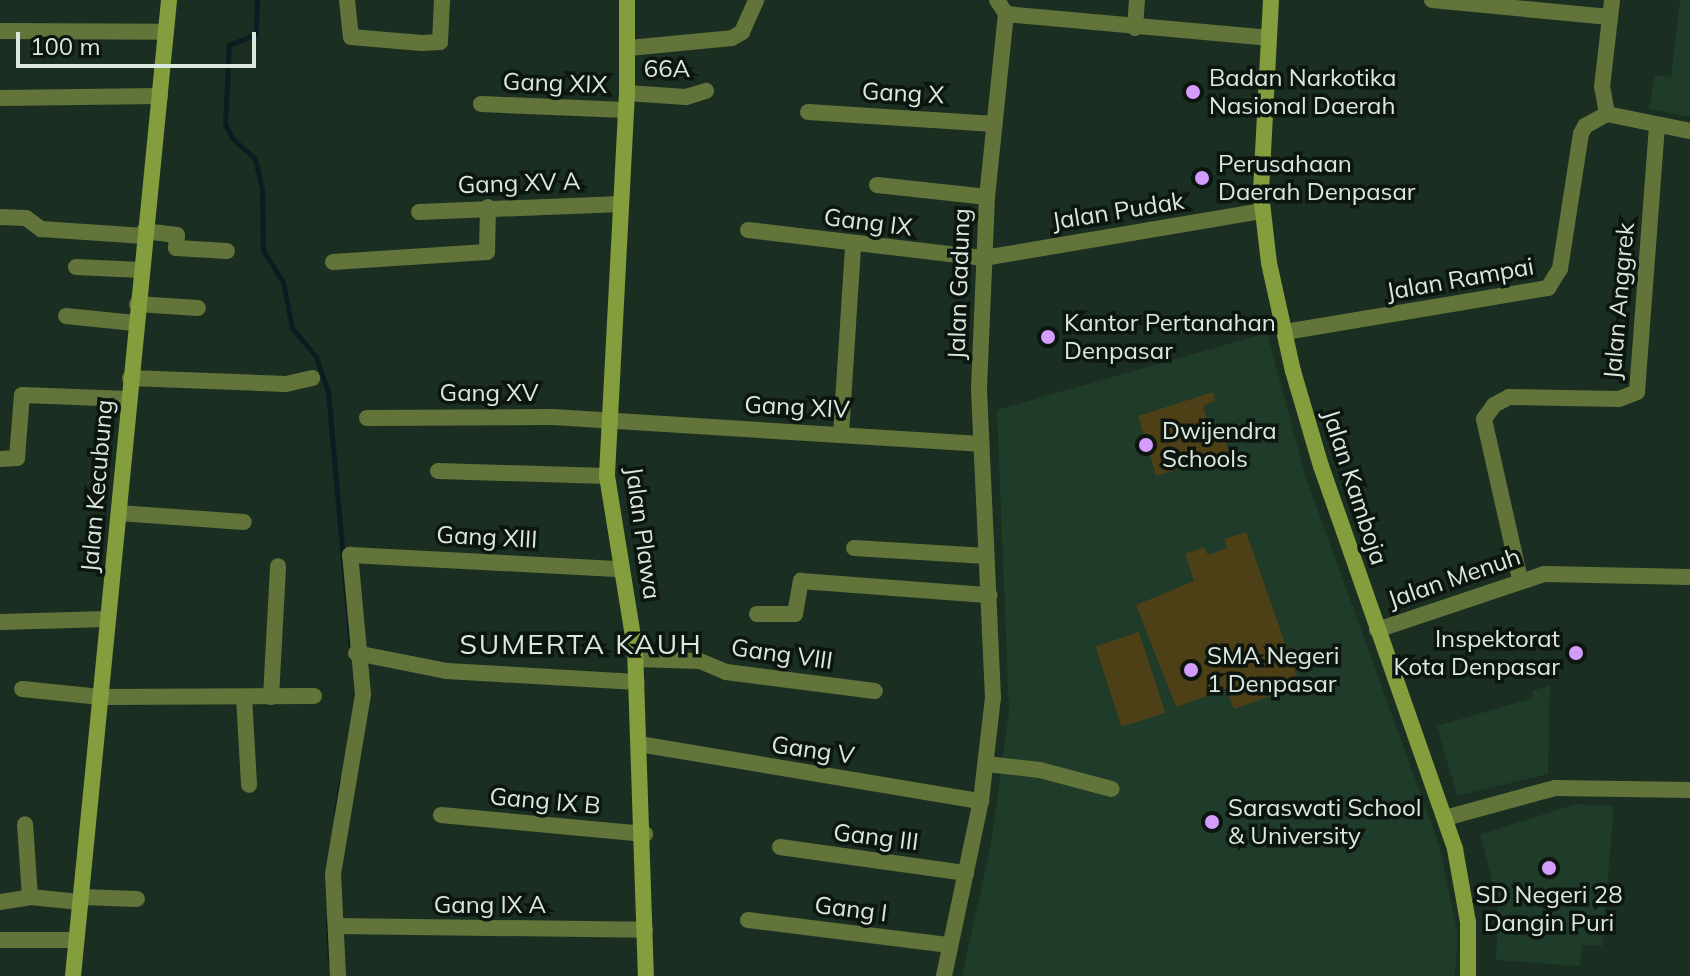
<!DOCTYPE html>
<style>
body{margin:0}
#map{position:relative;width:1690px;height:976px;overflow:hidden;background:#1a2f21;font-family:Mulish,sans-serif}
div>[style]{position:absolute}
.built>*{inset:0;background:#1f3b29}
.green>*{inset:0;background:#4d3f16;transform-origin:0 0}
.stream>*{height:5px;margin:-2.5px;padding:0 2.5px;transform-origin:2.5px;border-radius:2.5px;background:#0b1d21}
.street>*{height:16px;margin:-8px;padding:0 8px;transform-origin:8px;border-radius:8px;background:#63743b}
.secondary>*{height:16px;margin:-8px;padding:0 8px;transform-origin:8px;border-radius:8px;background:#849d3d}
.dots>*{width:22px;height:22px;translate:-50% -50%;box-sizing:border-box;border:4px solid #0c150f;border-radius:50%}
span{translate:-50% -50%;white-space:nowrap;text-align:center;line-height:1.15;-webkit-text-stroke:7px #0c150f;paint-order:stroke}
.street-label{font-size:24px;color:#dbe8de}
.poi-label{font-size:24px;color:#dbe8de}
.left{translate:0 -50%;text-align:left}
.right{translate:-100% -50%;text-align:right}
.quarter-label{font-size:28px;color:#dbe8de;letter-spacing:2px}
.scale{position:absolute;left:16px;top:32px;width:240px;height:36px;box-sizing:border-box;border:4px solid #dbe8de;border-top:0;padding-left:10px;font-size:24px;line-height:28px;white-space:nowrap;color:#dbe8de;-webkit-text-stroke:6px #0c150f;paint-order:stroke}
</style>
<div id="map">
<div class="built">
<div style="clip-path:polygon(1680px 0,1690px 0,1690px 117px,1649px 109px,1655px 75px,1671px 77px)"></div>
<div style="clip-path:polygon(1267px 333px,1306px 478px,1439px 845px,1458px 935px,1455px 976px,962px 976px,991px 844px,1009px 712px,997px 410px)"></div>
<div style="clip-path:polygon(1550px 685px,1548px 774px,1457px 796px,1437px 726px,1533px 698px,1532px 691px)"></div>
<div style="clip-path:polygon(1575px 804px,1614px 806px,1602px 946px,1582px 945px,1580px 966px,1496px 960px,1498px 901px,1480px 835px)"></div>
</div>
<div class="green">
<div style="clip-path:polygon(1213px 392px,1215px 401px,1203px 406px,1213px 440px,1224px 437px,1230px 454px,1156px 476px,1138px 416px)"></div>
<div style="clip-path:polygon(1246px 532px,1300px 685px,1234px 709px,1226px 689px,1176px 707px,1136px 605px,1194px 581px,1185px 554px,1204px 547px,1208px 555px,1227px 548px,1224px 539px)"></div>
<div style="left:1139px;top:632px;width:85px;height:46px;rotate:72deg"></div>
</div>
<div class="stream">
<div style="left:257px;top:0;width:34px;rotate:92deg"></div>
<div style="left:256px;top:34px;width:29px;rotate:158deg"></div>
<div style="left:229px;top:45px;width:79px;rotate:92.9deg"></div>
<div style="left:225px;top:124px;width:16px;rotate:63deg"></div>
<div style="left:232px;top:138px;width:31px;rotate:42deg"></div>
<div style="left:255px;top:159px;width:31px;rotate:77deg"></div>
<div style="left:262px;top:189px;width:61px;rotate:89.1deg"></div>
<div style="left:263px;top:250px;width:38px;rotate:58deg"></div>
<div style="left:283px;top:282px;width:47px;rotate:78.9deg"></div>
<div style="left:292px;top:328px;width:38px;rotate:50deg"></div>
<div style="left:316px;top:357px;width:36px;rotate:71deg"></div>
<div style="left:328px;top:391px;width:261px;rotate:84.9deg"></div>
<div style="left:336px;top:812px;width:30px;rotate:-81deg"></div>
<div style="left:328px;top:921px;width:42px;rotate:87.3deg"></div>
</div>
<div class="street">
<div style="left:347px;top:0;width:37px;rotate:84deg"></div>
<div style="left:351px;top:37px;width:71px;rotate:4.8deg"></div>
<div style="left:422px;top:43px;width:18px;rotate:-3deg"></div>
<div style="left:440px;top:42px;width:42px;rotate:-87.3deg"></div>
<div style="left:997px;top:0;width:17px;rotate:57deg"></div>
<div style="left:1432px;top:0;width:178px;rotate:5.5deg"></div>
<div style="left:1006px;top:14px;width:263px;rotate:5.2deg"></div>
<div style="left:1135px;top:28px;width:28px;rotate:-86deg"></div>
<div style="left:0;top:31px;width:166px;rotate:0.3deg"></div>
<div style="left:629px;top:48px;width:103px;rotate:-5.5deg"></div>
<div style="left:732px;top:38px;width:12px;rotate:-31deg"></div>
<div style="left:742px;top:32px;width:35px;rotate:-66deg"></div>
<div style="left:627px;top:93px;width:59px;rotate:3.9deg"></div>
<div style="left:686px;top:97px;width:21px;rotate:-17deg"></div>
<div style="left:0;top:98px;width:160px;rotate:-0.7deg"></div>
<div style="left:481px;top:104px;width:145px;rotate:2.4deg"></div>
<div style="left:808px;top:112px;width:187px;rotate:3.7deg"></div>
<div style="left:1607px;top:114px;width:27px;rotate:-100deg"></div>
<div style="left:1602px;top:87px;width:88px;rotate:-83.4deg"></div>
<div style="left:1607px;top:114px;width:85px;rotate:11.6deg"></div>
<div style="left:877px;top:185px;width:111px;rotate:6.2deg"></div>
<div style="left:419px;top:212px;width:202px;rotate:-2.3deg"></div>
<div style="left:0;top:217px;width:26px;rotate:2deg"></div>
<div style="left:26px;top:218px;width:19px;rotate:36deg"></div>
<div style="left:41px;top:229px;width:103px;rotate:3.9deg"></div>
<div style="left:748px;top:230px;width:238px;rotate:6.8deg"></div>
<div style="left:984px;top:258px;width:281px;rotate:-9.6deg"></div>
<div style="left:144px;top:231px;width:33px;rotate:7deg"></div>
<div style="left:177px;top:235px;width:13px;rotate:94deg"></div>
<div style="left:176px;top:248px;width:51px;rotate:3.4deg"></div>
<div style="left:333px;top:262px;width:154px;rotate:-3.7deg"></div>
<div style="left:487px;top:252px;width:45px;rotate:-88.7deg"></div>
<div style="left:76px;top:267px;width:65px;rotate:2.6deg"></div>
<div style="left:137px;top:304px;width:61px;rotate:3.8deg"></div>
<div style="left:66px;top:316px;width:69px;rotate:5.8deg"></div>
<div style="left:1285px;top:332px;width:267px;rotate:-9.5deg"></div>
<div style="left:1548px;top:288px;width:22px;rotate:-58deg"></div>
<div style="left:1560px;top:269px;width:137px;rotate:-81.2deg"></div>
<div style="left:1581px;top:134px;width:9px;rotate:-63deg"></div>
<div style="left:1585px;top:126px;width:25px;rotate:-29deg"></div>
<div style="left:130px;top:378px;width:156px;rotate:2.2deg"></div>
<div style="left:286px;top:384px;width:27px;rotate:-13deg"></div>
<div style="left:367px;top:418px;width:186px;rotate:-0.3deg"></div>
<div style="left:553px;top:417px;width:428px;rotate:3.6deg"></div>
<div style="left:841px;top:433px;width:187px;rotate:-86.3deg"></div>
<div style="left:0;top:459px;width:17px;rotate:-3deg"></div>
<div style="left:17px;top:458px;width:63px;rotate:-85.5deg"></div>
<div style="left:22px;top:395px;width:107px;rotate:2.1deg"></div>
<div style="left:438px;top:471px;width:169px;rotate:1.7deg"></div>
<div style="left:119px;top:513px;width:125px;rotate:4.1deg"></div>
<div style="left:854px;top:548px;width:132px;rotate:3.5deg"></div>
<div style="left:1520px;top:579px;width:164px;rotate:-102.7deg"></div>
<div style="left:1484px;top:419px;width:17px;rotate:-54deg"></div>
<div style="left:1494px;top:405px;width:17px;rotate:-28deg"></div>
<div style="left:1509px;top:397px;width:110px;rotate:1deg"></div>
<div style="left:1619px;top:399px;width:19px;rotate:-21deg"></div>
<div style="left:1637px;top:392px;width:267px;rotate:-85.7deg"></div>
<div style="left:757px;top:614px;width:38px"></div>
<div style="left:795px;top:614px;width:34px;rotate:-80deg"></div>
<div style="left:801px;top:581px;width:189px;rotate:4.3deg"></div>
<div style="left:0;top:622px;width:108px;rotate:-1.6deg"></div>
<div style="left:1377px;top:630px;width:176px;rotate:-18.5deg"></div>
<div style="left:1544px;top:574px;width:146px;rotate:1.2deg"></div>
<div style="left:356px;top:653px;width:93px;rotate:11.2deg"></div>
<div style="left:447px;top:671px;width:190px;rotate:3.3deg"></div>
<div style="left:636px;top:659px;width:64px;rotate:1.8deg"></div>
<div style="left:700px;top:661px;width:28px;rotate:23deg"></div>
<div style="left:726px;top:672px;width:150px;rotate:7.3deg"></div>
<div style="left:22px;top:689px;width:79px;rotate:5.8deg"></div>
<div style="left:101px;top:697px;width:213px;rotate:-0.3deg"></div>
<div style="left:244px;top:697px;width:88px;rotate:86.7deg"></div>
<div style="left:271px;top:697px;width:131px;rotate:-86.9deg"></div>
<div style="left:639px;top:744px;width:347px;rotate:9.5deg"></div>
<div style="left:986px;top:764px;width:54px;rotate:6.3deg"></div>
<div style="left:1040px;top:770px;width:74px;rotate:14.8deg"></div>
<div style="left:441px;top:815px;width:205px;rotate:5.3deg"></div>
<div style="left:1445px;top:818px;width:114px;rotate:-15.3deg"></div>
<div style="left:1555px;top:788px;width:135px;rotate:0.8deg"></div>
<div style="left:780px;top:847px;width:188px;rotate:8deg"></div>
<div style="left:30px;top:897px;width:50px;rotate:5.7deg"></div>
<div style="left:81px;top:897px;width:56px;rotate:2deg"></div>
<div style="left:0;top:902px;width:30px;rotate:-9deg"></div>
<div style="left:30px;top:897px;width:73px;rotate:-93.9deg"></div>
<div style="left:748px;top:920px;width:203px;rotate:7.1deg"></div>
<div style="left:336px;top:926px;width:309px;rotate:0.7deg"></div>
<div style="left:0;top:940px;width:76px"></div>
<div style="left:338px;top:976px;width:102px;rotate:-92.8deg"></div>
<div style="left:333px;top:874px;width:182px;rotate:-80.5deg"></div>
<div style="left:363px;top:694px;width:140px;rotate:-95.3deg"></div>
<div style="left:350px;top:555px;width:271px;rotate:3deg"></div>
<div style="left:944px;top:976px;width:179px;rotate:-78.1deg"></div>
<div style="left:981px;top:801px;width:104px;rotate:-83.4deg"></div>
<div style="left:993px;top:698px;width:310px;rotate:-92.6deg"></div>
<div style="left:979px;top:388px;width:191px;rotate:-87.6deg"></div>
<div style="left:987px;top:197px;width:184px;rotate:-84.1deg"></div>
</div>
<div class="secondary">
<div style="left:627px;top:0;width:93px;rotate:90deg"></div>
<div style="left:627px;top:93px;width:384px;rotate:93deg"></div>
<div style="left:607px;top:476px;width:174px;rotate:80.8deg"></div>
<div style="left:635px;top:648px;width:328px;rotate:88.1deg"></div>
<div style="left:1271px;top:0;width:194px;rotate:93deg"></div>
<div style="left:1261px;top:194px;width:69px;rotate:83.4deg"></div>
<div style="left:1269px;top:263px;width:111px;rotate:77.5deg"></div>
<div style="left:1293px;top:371px;width:99px;rotate:73.6deg"></div>
<div style="left:1321px;top:466px;width:406px;rotate:70.7deg"></div>
<div style="left:1455px;top:849px;width:74px;rotate:79.9deg"></div>
<div style="left:1468px;top:922px;width:54px;rotate:90deg"></div>
<div style="left:73px;top:976px;width:981px;rotate:-84.38deg"></div>
</div>
<div class="dots">
<div style="left:1193px;top:92px;background:#d49cfc"></div>
<div style="left:1202px;top:178px;background:#d49cfc"></div>
<div style="left:1048px;top:337px;background:#d49cfc"></div>
<div style="left:1146px;top:445px;background:#d49cfc"></div>
<div style="left:1576px;top:653px;background:#d49cfc"></div>
<div style="left:1191px;top:670px;background:#d49cfc"></div>
<div style="left:1212px;top:822px;background:#d49cfc"></div>
<div style="left:1549px;top:868px;background:#d49cfc"></div>
</div>
<div class="street-label">
<span style="left:667px;top:69px">66A</span>
<span style="left:555px;top:83px;rotate:2deg">Gang XIX</span>
<span style="left:903px;top:93px;rotate:3deg">Gang X</span>
<span style="left:519px;top:183px;rotate:-2deg">Gang XV A</span>
<span style="left:1118px;top:211px;rotate:-9deg">Jalan Pudak</span>
<span style="left:868px;top:222px;rotate:7deg">Gang IX</span>
<span style="left:1460px;top:279px;rotate:-10deg">Jalan Rampai</span>
<span style="left:959px;top:284px;rotate:-88deg">Jalan Gadung</span>
<span style="left:1619px;top:301px;rotate:-85deg">Jalan Anggrek</span>
<span style="left:489px;top:393px">Gang XV</span>
<span style="left:797px;top:407px;rotate:3deg">Gang XIV</span>
<span style="left:97px;top:486px;rotate:-85deg">Jalan Kecubung</span>
<span style="left:1355px;top:487px;rotate:72deg">Jalan Kamboja</span>
<span style="left:643px;top:533px;rotate:82deg">Jalan Plawa</span>
<span style="left:487px;top:537px;rotate:3deg">Gang XIII</span>
<span style="left:1454px;top:578px;rotate:-19deg">Jalan Menuh</span>
<span style="left:782px;top:654px;rotate:8deg">Gang VIII</span>
<span style="left:813px;top:750px;rotate:8deg">Gang V</span>
<span style="left:545px;top:801px;rotate:5deg">Gang IX B</span>
<span style="left:876px;top:837px;rotate:7deg">Gang III</span>
<span style="left:490px;top:905px">Gang IX A</span>
<span style="left:851px;top:909px;rotate:7deg">Gang I</span>
</div>
<div class="poi-label">
<span class="left" style="left:1209px;top:92px">Badan Narkotika<br>Nasional Daerah</span>
<span class="left" style="left:1218px;top:178px">Perusahaan<br>Daerah Denpasar</span>
<span class="left" style="left:1064px;top:337px">Kantor Pertanahan<br>Denpasar</span>
<span class="left" style="left:1162px;top:445px">Dwijendra<br>Schools</span>
<span class="right" style="left:1560px;top:653px">Inspektorat<br>Kota Denpasar</span>
<span class="left" style="left:1207px;top:670px">SMA Negeri<br>1 Denpasar</span>
<span class="left" style="left:1228px;top:822px">Saraswati School<br>&amp; University</span>
<span style="left:1549px;top:909px">SD Negeri 28<br>Dangin Puri</span>
</div>
<div class="quarter-label">
<span style="left:581px;top:644px">SUMERTA KAUH</span>
</div>
<div class="scale">100 m</div>
</div>
